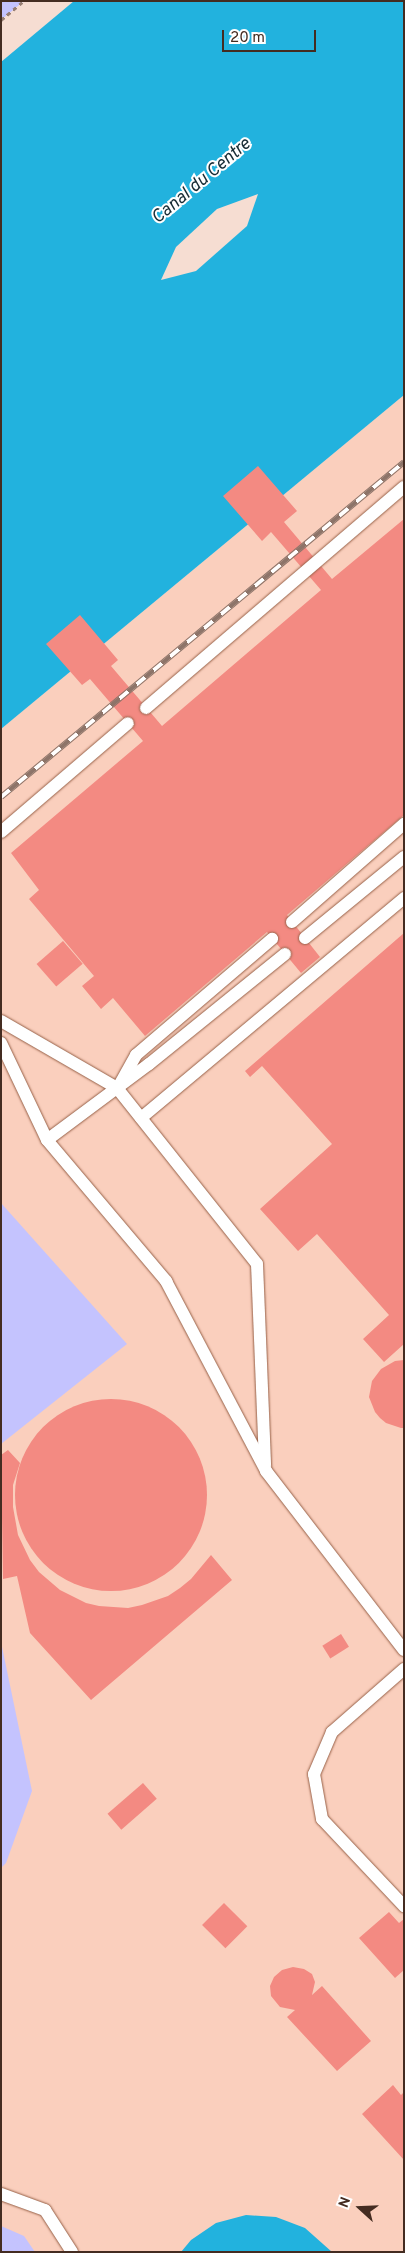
<!DOCTYPE html>
<style>
body{margin:0}
#map{position:relative;width:405px;height:2253px;overflow:hidden;background:#f6ddd2;font-family:Overpass,sans-serif}
div>[style]{position:absolute}
.built>*{inset:0;background:#facfbd}
.green>*{inset:0;background:#c4c3fe}
.water>*{inset:0;background:#22b2de}
.pier>*{inset:0;background:#f6ddd2}
.building>*{inset:0;background:#f38a82;transform-origin:0 0}
.round{border-radius:50%}
.path>*{height:3px;margin-top:-1.5px;transform-origin:0;background:repeating-linear-gradient(90deg,#977e73 0 4px,transparent 0 8px)}
.roads{filter:drop-shadow(0 0 1px #976148) drop-shadow(0 0 1px #976148)}
.service>*{height:12px;margin:-6px;padding:0 6px;transform-origin:6px;border-radius:6px;background:#fff}
.rail>*{height:5.5px;margin-top:-2.75px;transform-origin:0;background:repeating-linear-gradient(90deg,#fff 0 11px,#8d7469 0 22px);box-sizing:border-box;border-block:1px solid #8d7469}
span{translate:-50% -50%;white-space:nowrap;text-align:center;line-height:1.15;-webkit-text-stroke:4px #fff;paint-order:stroke}
.water-label{font-size:18px;color:#172c35;font-style:italic}
.frame{position:absolute;inset:0;border:2px solid #442c21;pointer-events:none}
.north{position:absolute;left:335px;top:2183px;width:50px;height:50px;-webkit-text-stroke:4px #fff;paint-order:stroke;rotate:290deg;font-size:14px;font-weight:700;line-height:20px;text-align:center;color:#442c21}
.north::after{content:'';display:block;margin:auto;width:18px;height:22px;background:#442c21;clip-path:polygon(50% 0,100% 100%,50% 72%,0 100%)}
.scale{position:absolute;left:222px;top:30px;width:94px;height:22px;box-sizing:border-box;border:2px solid #442c21;border-top:0;padding-left:6px;font-size:15px;line-height:18px;white-space:nowrap;color:#442c21;-webkit-text-stroke:4px #fff;paint-order:stroke}
</style>
<div id="map">
<div class="built">
<div style="clip-path:polygon(404px 395px,404px 2252px,1px 2252px,1px 729px)"></div>
</div>
<div class="green">
<div style="clip-path:polygon(1px 1px,24px 1px,1px 20px)"></div>
<div style="clip-path:polygon(1px 1203px,127px 1344px,1px 1444px)"></div>
<div style="clip-path:polygon(1px 1642px,32px 1791px,6px 1863px,1px 1868px)"></div>
<div style="clip-path:polygon(1px 2226px,24px 2236px,35px 2252px,1px 2252px)"></div>
</div>
<div class="water">
<div style="clip-path:polygon(74px 1px,404px 1px,404px 395px,1px 729px,1px 62px)"></div>
<div style="clip-path:polygon(246px 2215px,276px 2217px,305px 2228px,332px 2252px,181px 2252px,191px 2240px,216px 2223px)"></div>
</div>
<div class="pier">
<div style="clip-path:polygon(258px 194px,247px 226px,196px 271px,161px 280px,176px 247px,217px 209px)"></div>
</div>
<div class="building">
<div style="clip-path:polygon(258px 466px,297px 511px,284px 522px,332px 579px,404px 519px,404px 815px,287px 915px,320px 957px,301px 973px,267px 932px,145px 1036px,113px 998px,101px 1009px,82px 986px,94px 976px,29px 899px,39px 890px,11px 853px,143px 741px,90px 679px,82px 685px,46px 644px,80px 615px,118px 660px,111px 666px,162px 726px,321px 590px,271px 532px,262px 541px,223px 496px)"></div>
<div style="clip-path:polygon(404px 933px,404px 1344px,384px 1362px,363px 1339px,389px 1315px,317px 1234px,298px 1251px,260px 1209px,332px 1144px,262px 1066px,250px 1077px,245px 1071px)"></div>
<div style="left:63px;top:941px;width:30px;height:35px;rotate:49deg"></div>
<div style="clip-path:polygon(404px 1360px,404px 1428px,401px 1428px,386px 1423px,380px 1418px,375px 1412px,369px 1397px,372px 1381px,381px 1369px,395px 1361px)"></div>
<div class="round" style="left:15px;top:1399px;width:192px;height:192px"></div>
<div style="clip-path:polygon(8px 1450px,20px 1463px,13px 1485px,13px 1507px,18px 1535px,30px 1560px,39px 1572px,60px 1590px,86px 1603px,99px 1606px,128px 1608px,142px 1605px,168px 1596px,180px 1588px,191px 1579px,211px 1555px,232px 1580px,91px 1700px,30px 1633px,17px 1576px,3px 1579px,1px 1455px)"></div>
<div style="left:341px;top:1634px;width:15px;height:22px;rotate:58deg"></div>
<div style="left:143px;top:1783px;width:21px;height:47px;rotate:49deg"></div>
<div style="left:224px;top:1903px;width:33px;height:31px;rotate:45deg"></div>
<div style="clip-path:polygon(389px 1912px,399px 1923px,404px 1919px,404px 1970px,395px 1978px,359px 1938px)"></div>
<div style="clip-path:polygon(293px 1967px,304px 1969px,312px 1974px,315px 1982px,312px 1995px,322px 1986px,371px 2041px,337px 2071px,287px 2017px,295px 2010px,280px 2007px,271px 1996px,270px 1986px,274px 1977px,282px 1970px)"></div>
<div style="clip-path:polygon(393px 2085px,401px 2095px,404px 2092px,404px 2160px,362px 2114px)"></div>
</div>
<div class="path">
<div style="left:1px;top:20px;width:30px;rotate:-40deg"></div>
</div>
<div class="roads">
<div class="service">
<div style="left:146px;top:708px;width:340px;rotate:-40.6deg"></div>
<div style="left:1px;top:832px;width:167px;rotate:-40.6deg"></div>
<div style="left:292px;top:922px;width:149px;rotate:-41.2deg"></div>
<div style="left:305px;top:938px;width:128px;rotate:-39.3deg"></div>
<div style="left:285px;top:954px;width:175px;rotate:141deg"></div>
<div style="left:149px;top:1064px;width:127px;rotate:143.3deg"></div>
<div style="left:47px;top:1140px;width:185px;rotate:49.8deg"></div>
<div style="left:166px;top:1281px;width:215px;rotate:62.2deg"></div>
<div style="left:266px;top:1471px;width:226px;rotate:52.4deg"></div>
<div style="left:1px;top:1021px;width:134px;rotate:30deg"></div>
<div style="left:117px;top:1088px;width:225px;rotate:51.5deg"></div>
<div style="left:257px;top:1264px;width:202px;rotate:87.7deg"></div>
<div style="left:1px;top:1043px;width:107px;rotate:64.6deg"></div>
<div style="left:120px;top:1084px;width:33px;rotate:-61deg"></div>
<div style="left:136px;top:1055px;width:179px;rotate:-40.5deg"></div>
<div style="left:141px;top:1118px;width:343px;rotate:-39.9deg"></div>
<div style="left:404px;top:1669px;width:96px;rotate:138.8deg"></div>
<div style="left:332px;top:1732px;width:46px;rotate:113.2deg"></div>
<div style="left:314px;top:1774px;width:46px;rotate:79.9deg"></div>
<div style="left:322px;top:1819px;width:120px;rotate:46.7deg"></div>
<div style="left:1px;top:2194px;width:47px;rotate:20deg"></div>
<div style="left:45px;top:2210px;width:50px;rotate:57.3deg"></div>
</div>
</div>
<div class="rail">
<div style="left:1px;top:797px;width:524px;rotate:-39.74deg"></div>
</div>
<div class="water-label">
<span style="left:202px;top:182px;rotate:-40deg">Canal du Centre</span>
</div>
<div class="frame"></div>
<div class="north">N</div>
<div class="scale">20 m</div>
</div>
